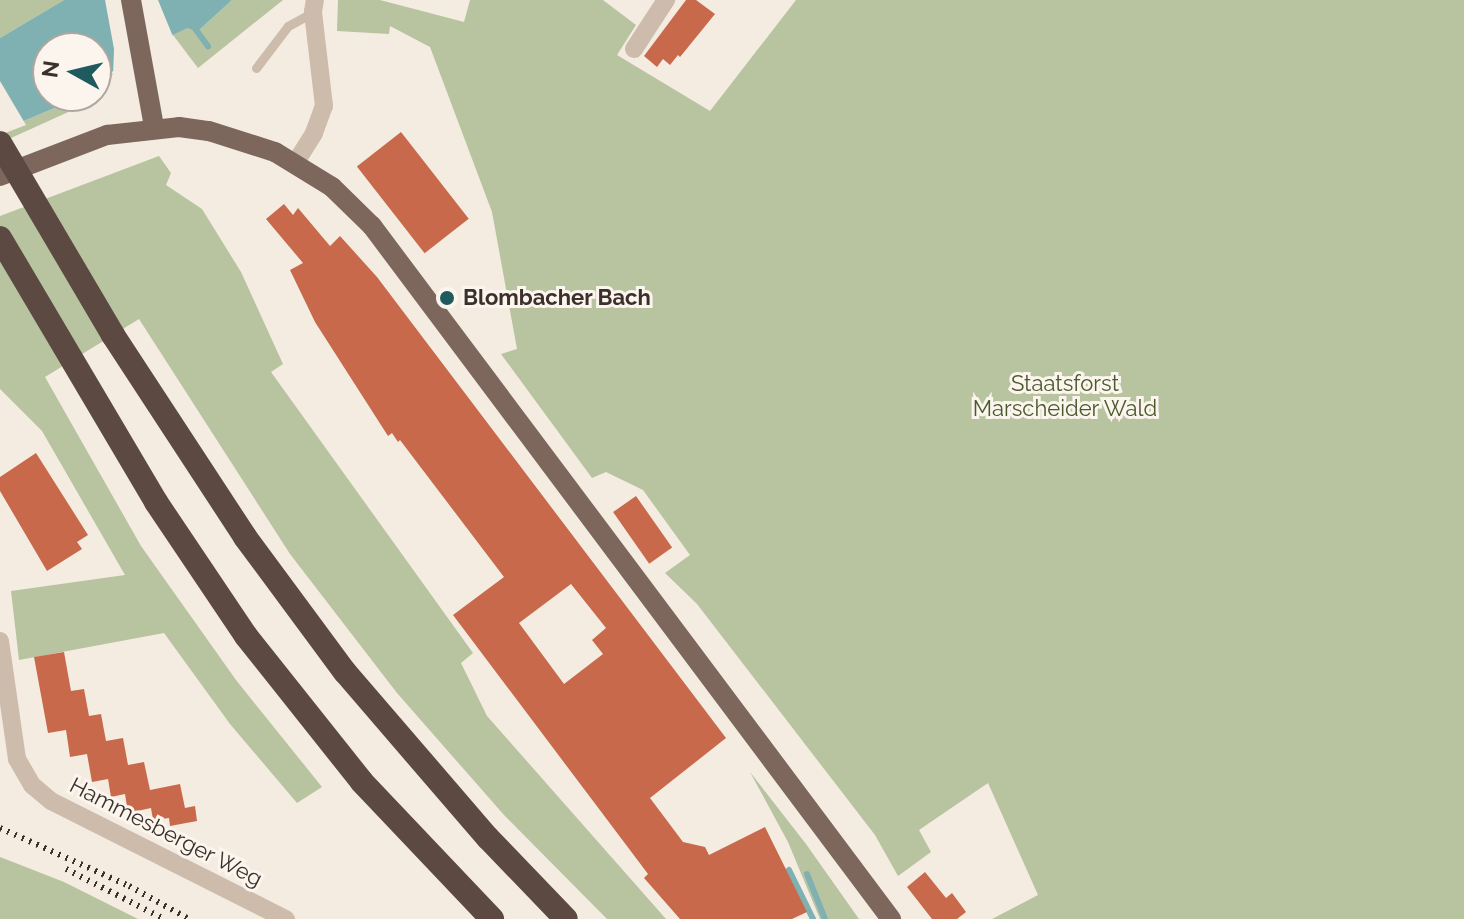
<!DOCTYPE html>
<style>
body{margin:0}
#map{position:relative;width:1464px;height:919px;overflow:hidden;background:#f4ebe1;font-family:Raleway,sans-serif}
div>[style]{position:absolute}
.green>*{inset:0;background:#b8c4a0}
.water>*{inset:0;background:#7fb0b2}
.pier>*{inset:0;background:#f4ebe1}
.stream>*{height:6px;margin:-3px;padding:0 3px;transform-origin:3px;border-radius:3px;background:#7fb0b2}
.building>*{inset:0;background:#c8694b;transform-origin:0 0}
.service>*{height:9px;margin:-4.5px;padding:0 4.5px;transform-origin:4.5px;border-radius:4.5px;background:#cdbbac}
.minor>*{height:18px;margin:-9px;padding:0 9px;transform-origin:9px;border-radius:9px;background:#cdbbac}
.primary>*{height:20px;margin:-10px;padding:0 10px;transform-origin:10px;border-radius:10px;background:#7d675c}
.motorway>*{height:24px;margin:-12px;padding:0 12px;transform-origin:12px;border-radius:12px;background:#5c4a42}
.rail>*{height:6px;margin-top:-3px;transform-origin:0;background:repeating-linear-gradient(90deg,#3b302b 0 2px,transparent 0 8px)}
.motorway-bridge>*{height:24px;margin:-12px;padding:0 12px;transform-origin:12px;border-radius:12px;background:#5c4a42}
.dots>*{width:22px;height:22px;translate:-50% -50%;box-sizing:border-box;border:4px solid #fbf5ee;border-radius:50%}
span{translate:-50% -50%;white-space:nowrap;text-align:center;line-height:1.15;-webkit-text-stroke:6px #fbf5ee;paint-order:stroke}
.poi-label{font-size:22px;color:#3b302b;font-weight:700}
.left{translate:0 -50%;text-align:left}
.park-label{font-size:22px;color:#4a5a2e}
.street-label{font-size:22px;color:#3b302b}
.north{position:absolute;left:32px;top:32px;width:80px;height:80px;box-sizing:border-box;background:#fbf5ee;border:2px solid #aea6a0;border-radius:50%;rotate:278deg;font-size:22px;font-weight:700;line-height:32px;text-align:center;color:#3b302b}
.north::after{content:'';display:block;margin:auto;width:28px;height:36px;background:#1f5a5e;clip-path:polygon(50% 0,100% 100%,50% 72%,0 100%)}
</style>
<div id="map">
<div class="green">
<div style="clip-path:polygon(0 0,64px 0,0 38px)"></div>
<div style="clip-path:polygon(232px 0,283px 0,198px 68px,173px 35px,187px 27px,198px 31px)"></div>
<div style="clip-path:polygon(338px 0,380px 0,464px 22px,470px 0,603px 0,636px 25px,617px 55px,710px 111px,796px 0,1464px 0,1464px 919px,992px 919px,1038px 895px,988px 783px,919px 830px,931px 852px,898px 876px,875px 835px,697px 604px,665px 573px,690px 555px,643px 490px,606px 472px,592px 478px,501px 354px,517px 349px,492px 212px,430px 47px,390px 26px,389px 34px,337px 31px)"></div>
<div style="clip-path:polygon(114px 72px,97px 99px,0 143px,0 131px,83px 96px,96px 96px,96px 89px)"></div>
<div style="clip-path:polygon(159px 156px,171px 173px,166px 185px,202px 209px,241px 272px,283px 364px,271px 372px,473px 653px,461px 663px,487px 716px,666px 919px,607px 919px,504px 815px,397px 693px,290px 554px,139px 319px,45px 377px,141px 546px,236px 680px,322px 787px,297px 803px,230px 724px,164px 633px,19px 660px,11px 591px,125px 575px,42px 431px,0 389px,0 216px)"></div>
<div style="clip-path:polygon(750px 772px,806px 844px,859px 919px,820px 919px,788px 842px)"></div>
<div style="clip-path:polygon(0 857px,64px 882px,138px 919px,0 919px)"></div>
</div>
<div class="water">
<div style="clip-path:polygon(64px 0,232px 0,198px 31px,187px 28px,173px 35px,110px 73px,96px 89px,96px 48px,48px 48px,48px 96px,83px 96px,0 131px,0 38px)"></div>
</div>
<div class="pier">
<div style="clip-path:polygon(105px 0,158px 0,174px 39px,113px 76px,114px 49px)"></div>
<div style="clip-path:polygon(0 81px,26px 125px,0 135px)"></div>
</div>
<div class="stream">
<div style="left:194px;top:27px;width:24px;rotate:54deg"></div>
<div style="left:789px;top:870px;width:55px;rotate:63.9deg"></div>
<div style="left:807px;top:874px;width:48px;rotate:68.2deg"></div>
</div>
<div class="building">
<div style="clip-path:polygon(686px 0,696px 0,715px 14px,680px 57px,678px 55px,670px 65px,663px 59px,657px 67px,644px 56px)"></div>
<div style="left:401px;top:132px;width:110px;height:56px;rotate:52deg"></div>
<div style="clip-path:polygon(evenodd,284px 204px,293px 215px,298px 208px,330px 246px,340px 236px,377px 277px,726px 738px,650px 798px,683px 842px,705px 847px,709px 855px,765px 827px,807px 912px,792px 919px,680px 919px,644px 878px,648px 874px,453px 615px,504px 577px,400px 440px,398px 442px,392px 433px,388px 436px,315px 322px,290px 270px,303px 263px,266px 219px,284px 204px,571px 584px,606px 628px,592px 640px,603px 654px,564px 684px,519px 623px,571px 584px)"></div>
<div style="clip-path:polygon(36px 453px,88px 535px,77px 542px,82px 549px,47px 571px,0 491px,0 477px)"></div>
<div style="left:636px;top:496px;width:63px;height:28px;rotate:55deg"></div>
<div style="clip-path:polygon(64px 652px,71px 691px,84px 689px,89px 716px,101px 714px,106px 741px,123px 738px,128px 765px,144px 762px,150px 790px,180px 784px,185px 808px,195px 806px,197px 821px,170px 826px,169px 818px,153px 820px,151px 808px,128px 813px,125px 794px,111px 797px,108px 779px,92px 782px,87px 754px,70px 757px,66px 730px,48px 733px,34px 657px)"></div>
<div style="clip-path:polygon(925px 872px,946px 898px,952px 893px,966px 912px,957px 919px,932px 919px,907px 887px)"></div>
</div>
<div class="service">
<div style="left:256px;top:68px;width:53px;rotate:-52.7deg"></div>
<div style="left:288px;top:26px;width:29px;rotate:-29deg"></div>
</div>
<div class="minor">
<div style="left:634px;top:49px;width:59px;rotate:-56.9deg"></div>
<div style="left:296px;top:162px;width:34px;rotate:-58deg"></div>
<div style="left:314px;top:133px;width:29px;rotate:-70deg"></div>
<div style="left:324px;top:106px;width:95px;rotate:-96.7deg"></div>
<div style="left:313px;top:12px;width:12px;rotate:-81deg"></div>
<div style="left:0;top:641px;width:119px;rotate:81.8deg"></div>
<div style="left:17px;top:759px;width:30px;rotate:60deg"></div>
<div style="left:32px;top:785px;width:25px;rotate:40deg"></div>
<div style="left:51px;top:801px;width:263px;rotate:26.7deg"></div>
</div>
<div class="primary">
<div style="left:131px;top:0;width:129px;rotate:79.7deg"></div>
<div style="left:0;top:176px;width:115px;rotate:-21deg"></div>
<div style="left:107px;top:135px;width:72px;rotate:-6.3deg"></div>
<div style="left:179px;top:127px;width:30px;rotate:8deg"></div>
<div style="left:209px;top:131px;width:69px;rotate:17.7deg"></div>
<div style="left:275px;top:152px;width:67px;rotate:31.6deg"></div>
<div style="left:332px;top:187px;width:56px;rotate:44.3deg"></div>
<div style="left:372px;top:226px;width:866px;rotate:53.17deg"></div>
</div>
<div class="motorway">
<div style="left:0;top:238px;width:307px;rotate:59.4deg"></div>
<div style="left:156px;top:502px;width:161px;rotate:56.1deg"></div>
<div style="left:246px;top:636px;width:186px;rotate:51.5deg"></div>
<div style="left:362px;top:782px;width:189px;rotate:46.5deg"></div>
<div style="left:113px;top:335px;width:241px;rotate:56.8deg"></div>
<div style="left:245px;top:537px;width:168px;rotate:53.5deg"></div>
<div style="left:345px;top:672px;width:219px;rotate:49.3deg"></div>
<div style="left:488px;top:838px;width:112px;rotate:46.1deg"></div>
</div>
<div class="rail">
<div style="left:0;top:828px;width:141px;rotate:24.2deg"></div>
<div style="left:129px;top:886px;width:68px;rotate:28.8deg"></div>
<div style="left:66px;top:869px;width:110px;rotate:27deg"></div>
</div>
<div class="motorway-bridge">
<div style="left:0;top:143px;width:223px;rotate:59.5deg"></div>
</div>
<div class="dots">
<div style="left:447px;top:298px;background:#1f5a5e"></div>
</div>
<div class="poi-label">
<span class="left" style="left:463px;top:298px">Blombacher Bach</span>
</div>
<div class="park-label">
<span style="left:1065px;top:396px">Staatsforst<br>Marscheider Wald</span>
</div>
<div class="street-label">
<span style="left:166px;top:832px;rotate:27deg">Hammesberger Weg</span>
</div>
<div class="north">N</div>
</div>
